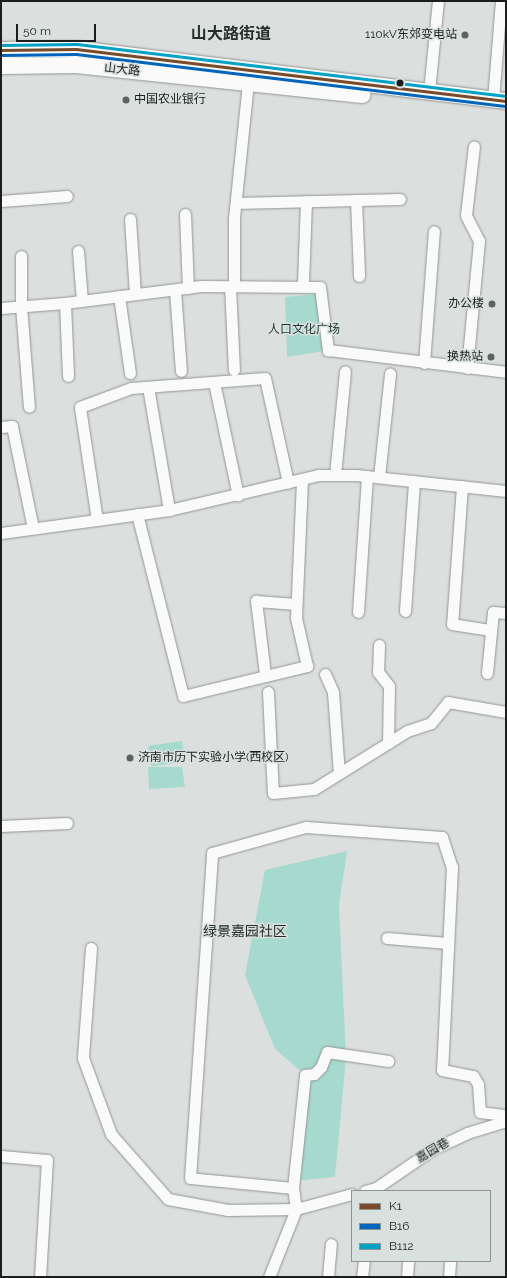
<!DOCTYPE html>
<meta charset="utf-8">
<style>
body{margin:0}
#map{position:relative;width:507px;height:1278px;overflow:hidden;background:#dbdfdd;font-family:Raleway,"Noto Sans SC",sans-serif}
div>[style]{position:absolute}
.green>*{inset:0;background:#a6dace;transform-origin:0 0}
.roads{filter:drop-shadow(0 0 1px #929593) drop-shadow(0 0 1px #929593)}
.street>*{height:11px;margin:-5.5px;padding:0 5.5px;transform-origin:5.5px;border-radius:5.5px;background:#fafafa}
.secondary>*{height:16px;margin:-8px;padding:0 8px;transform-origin:8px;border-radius:8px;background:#fafafa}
.bus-1>*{height:3px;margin:-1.5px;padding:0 1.5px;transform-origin:1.5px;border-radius:1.5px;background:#7a4b2a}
.bus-2>*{height:3px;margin:-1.5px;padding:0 1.5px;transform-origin:1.5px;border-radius:1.5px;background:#0065bd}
.bus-3>*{height:3px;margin:-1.5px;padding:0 1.5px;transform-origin:1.5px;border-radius:1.5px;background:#01a2c5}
.dots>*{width:11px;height:11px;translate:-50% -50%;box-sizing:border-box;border:2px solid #d9e1de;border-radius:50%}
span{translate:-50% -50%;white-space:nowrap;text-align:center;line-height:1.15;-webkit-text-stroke:3px #d9e1de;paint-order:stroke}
.poi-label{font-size:12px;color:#1b1e1d}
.right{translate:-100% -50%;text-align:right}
.left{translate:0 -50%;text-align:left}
.street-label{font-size:12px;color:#1b1e1d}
.park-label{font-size:12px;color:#1f3631}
.quarter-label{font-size:14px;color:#272d2b}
.district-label{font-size:16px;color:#272d2b;font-weight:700}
.frame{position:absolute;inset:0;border:2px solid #1b1e1d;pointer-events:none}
.legend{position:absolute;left:351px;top:1190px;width:140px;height:72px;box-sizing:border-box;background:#d9e1de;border:1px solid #8d9391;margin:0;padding:5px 7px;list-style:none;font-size:12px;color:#1b1e1d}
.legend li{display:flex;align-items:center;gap:8px;height:20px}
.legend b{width:20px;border:1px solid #8d9391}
.scale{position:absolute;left:16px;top:24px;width:80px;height:18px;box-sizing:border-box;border:2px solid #1b1e1d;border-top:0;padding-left:5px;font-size:12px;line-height:14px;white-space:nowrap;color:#1b1e1d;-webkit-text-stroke:3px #d9e1de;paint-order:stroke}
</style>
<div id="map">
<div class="green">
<div style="clip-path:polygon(318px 294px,324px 351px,287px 357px,285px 297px)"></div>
<div style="left:182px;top:741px;width:21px;height:34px;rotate:82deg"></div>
<div style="clip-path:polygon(148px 767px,182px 767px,185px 787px,149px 789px)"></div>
<div style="clip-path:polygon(347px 851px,339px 905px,346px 1058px,335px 1177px,294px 1181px,304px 1074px,275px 1049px,245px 975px,265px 870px)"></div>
</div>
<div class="roads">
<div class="street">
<div style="left:429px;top:92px;width:91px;rotate:-84.4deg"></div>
<div style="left:493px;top:100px;width:99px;rotate:-85.4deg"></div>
<div style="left:356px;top:200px;width:76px;rotate:87.7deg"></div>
<div style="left:1px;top:201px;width:66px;rotate:-4.3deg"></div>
<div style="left:236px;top:203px;width:164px;rotate:-1.4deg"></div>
<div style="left:185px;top:214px;width:74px;rotate:87.7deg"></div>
<div style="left:130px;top:219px;width:75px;rotate:86.2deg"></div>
<div style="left:78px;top:251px;width:50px;rotate:85.4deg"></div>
<div style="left:21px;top:256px;width:50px;rotate:90deg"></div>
<div style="left:21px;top:306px;width:101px;rotate:85.5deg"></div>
<div style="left:303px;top:283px;width:82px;rotate:-87.9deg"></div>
<div style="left:230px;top:286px;width:84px;rotate:87.3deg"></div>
<div style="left:234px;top:286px;width:68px;rotate:-90deg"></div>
<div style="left:234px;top:218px;width:136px;rotate:-84.1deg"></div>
<div style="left:175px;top:290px;width:81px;rotate:85.8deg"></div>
<div style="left:119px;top:296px;width:78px;rotate:81.9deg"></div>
<div style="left:65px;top:303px;width:73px;rotate:87.6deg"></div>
<div style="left:1px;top:308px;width:64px;rotate:-4.5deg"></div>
<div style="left:65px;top:303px;width:137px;rotate:-7.1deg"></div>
<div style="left:201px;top:286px;width:119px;rotate:0.5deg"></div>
<div style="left:320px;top:287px;width:64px;rotate:82.8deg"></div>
<div style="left:328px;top:350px;width:179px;rotate:7deg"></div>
<div style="left:424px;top:363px;width:132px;rotate:-85.7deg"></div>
<div style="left:467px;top:368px;width:128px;rotate:-84.6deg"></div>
<div style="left:479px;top:241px;width:29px;rotate:-117deg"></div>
<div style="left:466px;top:215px;width:69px;rotate:-83.4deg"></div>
<div style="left:214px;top:382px;width:116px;rotate:78.1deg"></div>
<div style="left:148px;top:387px;width:125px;rotate:80.3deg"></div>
<div style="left:1px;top:427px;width:11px;rotate:-5deg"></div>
<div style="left:12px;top:426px;width:104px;rotate:78.4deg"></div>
<div style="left:335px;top:475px;width:104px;rotate:-84.5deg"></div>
<div style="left:379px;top:477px;width:104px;rotate:-83.9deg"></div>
<div style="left:462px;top:486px;width:138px;rotate:94.1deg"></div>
<div style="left:452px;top:624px;width:39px;rotate:9deg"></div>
<div style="left:137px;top:514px;width:188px;rotate:75.8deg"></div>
<div style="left:183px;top:696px;width:128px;rotate:-13.6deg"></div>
<div style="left:307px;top:666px;width:49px;rotate:-102.9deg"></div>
<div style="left:296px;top:618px;width:139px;rotate:-87.5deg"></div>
<div style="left:97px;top:520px;width:114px;rotate:-98.6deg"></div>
<div style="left:80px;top:407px;width:54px;rotate:-20.4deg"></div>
<div style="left:131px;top:388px;width:134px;rotate:-4.3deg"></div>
<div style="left:265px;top:378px;width:107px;rotate:77.6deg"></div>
<div style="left:1px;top:533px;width:170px;rotate:-7.8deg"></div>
<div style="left:169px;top:510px;width:153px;rotate:-13.2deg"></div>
<div style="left:318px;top:475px;width:38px"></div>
<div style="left:356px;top:475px;width:151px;rotate:6.1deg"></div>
<div style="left:405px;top:611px;width:130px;rotate:-86deg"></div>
<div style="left:358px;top:612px;width:136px;rotate:-86.2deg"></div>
<div style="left:379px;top:645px;width:27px;rotate:92deg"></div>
<div style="left:378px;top:672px;width:18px;rotate:52deg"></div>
<div style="left:389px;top:686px;width:57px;rotate:91deg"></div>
<div style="left:487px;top:673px;width:61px;rotate:-84.4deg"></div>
<div style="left:493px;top:612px;width:13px;rotate:4deg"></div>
<div style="left:265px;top:674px;width:74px;rotate:-97deg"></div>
<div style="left:256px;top:601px;width:40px;rotate:4.3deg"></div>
<div style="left:325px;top:674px;width:20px;rotate:66deg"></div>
<div style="left:333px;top:692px;width:81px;rotate:85.8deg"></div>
<div style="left:268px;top:692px;width:101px;rotate:87.2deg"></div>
<div style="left:273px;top:793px;width:41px;rotate:-5.6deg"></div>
<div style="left:314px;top:789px;width:110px;rotate:-31.9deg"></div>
<div style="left:407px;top:731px;width:25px;rotate:-18deg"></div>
<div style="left:431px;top:723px;width:27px;rotate:-51deg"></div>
<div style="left:448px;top:702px;width:59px;rotate:9.8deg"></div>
<div style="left:1px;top:826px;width:66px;rotate:-2.6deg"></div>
<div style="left:387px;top:938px;width:61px;rotate:4.7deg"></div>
<div style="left:91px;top:948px;width:110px;rotate:94.2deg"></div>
<div style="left:83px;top:1058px;width:81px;rotate:69.8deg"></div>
<div style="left:111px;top:1134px;width:86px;rotate:48.8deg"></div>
<div style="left:168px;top:1199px;width:61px;rotate:10.4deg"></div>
<div style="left:228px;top:1210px;width:68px;rotate:-0.8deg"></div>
<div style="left:296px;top:1209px;width:58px;rotate:-15deg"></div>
<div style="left:1px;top:1156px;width:46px;rotate:5deg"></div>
<div style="left:47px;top:1160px;width:117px;rotate:93.4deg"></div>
<div style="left:293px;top:1188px;width:114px;rotate:-83.9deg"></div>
<div style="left:305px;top:1075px;width:9px;rotate:-6deg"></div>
<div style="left:314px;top:1074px;width:10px;rotate:-45deg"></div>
<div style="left:321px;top:1067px;width:16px;rotate:-68deg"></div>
<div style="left:327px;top:1052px;width:62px;rotate:8.4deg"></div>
<div style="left:365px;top:1191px;width:11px;rotate:-15deg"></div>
<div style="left:376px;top:1188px;width:69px;rotate:-34.4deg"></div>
<div style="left:433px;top:1149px;width:38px;rotate:-25deg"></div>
<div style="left:467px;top:1133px;width:41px;rotate:-17.1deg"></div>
<div style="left:296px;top:1209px;width:21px;rotate:-98deg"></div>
<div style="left:293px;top:1188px;width:103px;rotate:-174.5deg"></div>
<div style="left:190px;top:1178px;width:326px;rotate:-86.1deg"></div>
<div style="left:212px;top:853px;width:98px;rotate:-15.5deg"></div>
<div style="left:306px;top:827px;width:136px;rotate:4.2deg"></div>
<div style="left:442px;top:837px;width:32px;rotate:72deg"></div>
<div style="left:452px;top:867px;width:203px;rotate:92.8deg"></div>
<div style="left:442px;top:1070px;width:32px;rotate:11deg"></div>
<div style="left:473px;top:1076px;width:9px;rotate:58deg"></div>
<div style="left:478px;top:1084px;width:28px;rotate:86deg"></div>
<div style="left:480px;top:1112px;width:26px;rotate:7deg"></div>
<div style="left:269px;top:1277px;width:73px;rotate:-68.3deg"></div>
<div style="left:328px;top:1277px;width:33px;rotate:-85deg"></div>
<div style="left:362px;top:1277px;width:16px;rotate:-83deg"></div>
<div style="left:407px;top:1277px;width:16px;rotate:-86deg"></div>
<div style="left:449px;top:1277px;width:16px;rotate:-86deg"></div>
</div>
<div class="secondary">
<div style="left:1px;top:50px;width:75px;rotate:-0.8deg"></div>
<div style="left:76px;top:49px;width:433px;rotate:6.9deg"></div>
<div style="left:1px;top:66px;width:75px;rotate:-0.8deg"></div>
<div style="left:76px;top:65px;width:288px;rotate:6deg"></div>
</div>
</div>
<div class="bus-1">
<div style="left:1px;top:50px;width:75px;rotate:-0.8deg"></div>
<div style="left:76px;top:49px;width:433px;rotate:6.9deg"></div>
</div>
<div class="bus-2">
<div style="left:1px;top:55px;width:75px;rotate:-0.8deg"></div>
<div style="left:76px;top:54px;width:432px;rotate:6.9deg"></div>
</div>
<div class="bus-3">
<div style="left:1px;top:45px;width:76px;rotate:-0.8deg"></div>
<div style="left:77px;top:44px;width:432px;rotate:6.9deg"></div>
</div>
<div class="dots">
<div style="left:465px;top:35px;background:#5e6260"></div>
<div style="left:400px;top:83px;background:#1b1e1d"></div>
<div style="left:126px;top:100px;background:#5e6260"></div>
<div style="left:492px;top:304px;background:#5e6260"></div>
<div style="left:491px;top:357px;background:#5e6260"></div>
<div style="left:130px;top:758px;background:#5e6260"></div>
</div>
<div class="poi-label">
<span class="right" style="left:457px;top:35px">110kV东郊变电站</span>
<span class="left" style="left:134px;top:100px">中国农业银行</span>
<span class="right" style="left:484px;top:304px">办公楼</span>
<span class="right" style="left:483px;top:357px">换热站</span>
<span class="left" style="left:138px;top:758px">济南市历下实验小学(西校区)</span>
</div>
<div class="street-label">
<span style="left:122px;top:70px;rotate:6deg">山大路</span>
<span style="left:433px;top:1151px;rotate:-30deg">嘉园巷</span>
</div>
<div class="park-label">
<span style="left:304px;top:330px">人口文化广场</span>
</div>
<div class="quarter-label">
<span style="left:245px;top:931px">绿景嘉园社区</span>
</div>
<div class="district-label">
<span style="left:231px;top:34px">山大路街道</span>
</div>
<div class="frame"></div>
<ul class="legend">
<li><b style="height:5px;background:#7a4b2a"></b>K1</li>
<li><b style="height:5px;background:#0065bd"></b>B16</li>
<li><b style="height:5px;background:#01a2c5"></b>B112</li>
</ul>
<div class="scale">50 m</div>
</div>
